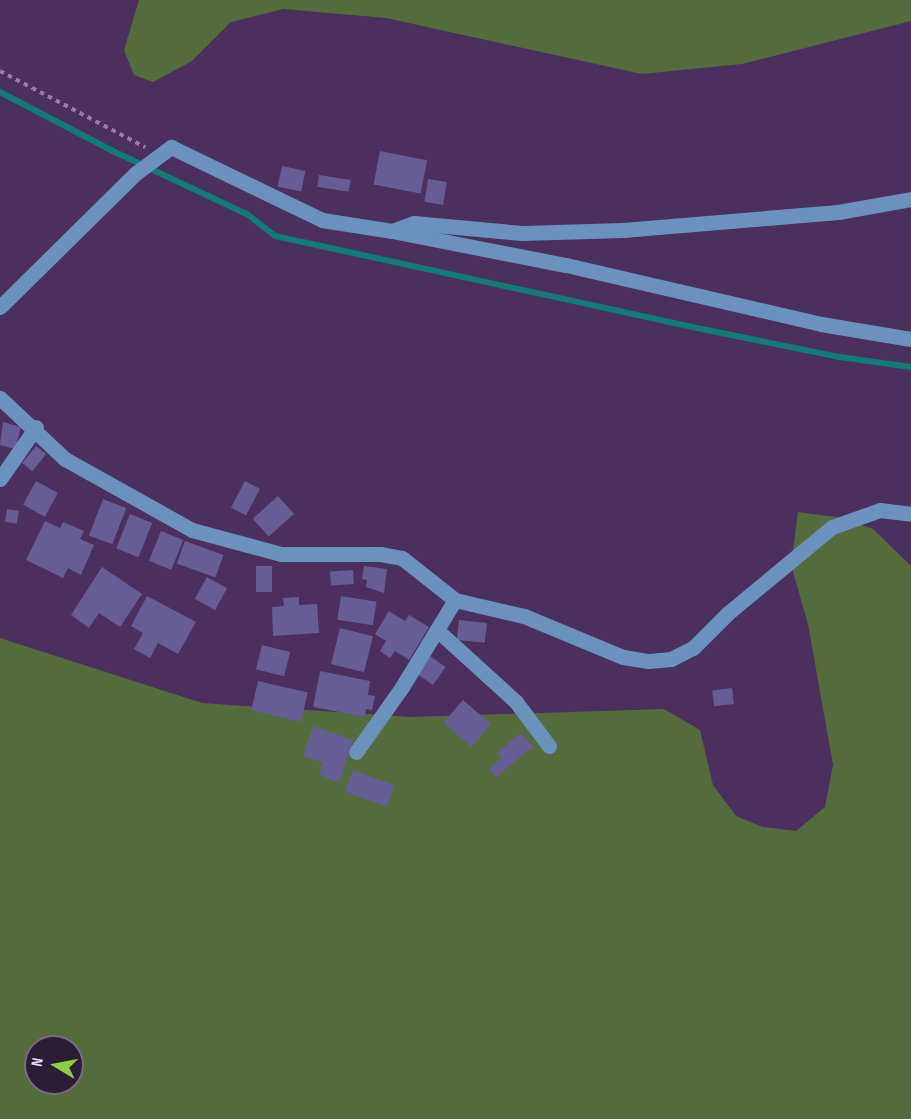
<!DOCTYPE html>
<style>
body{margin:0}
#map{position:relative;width:911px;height:1119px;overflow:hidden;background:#4b2f5f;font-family:"Sofia Sans Condensed",sans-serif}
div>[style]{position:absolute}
.green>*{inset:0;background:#546b3c}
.stream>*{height:6px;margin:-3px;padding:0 3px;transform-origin:3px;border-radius:3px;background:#107b77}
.building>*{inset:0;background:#665d94;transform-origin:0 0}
.path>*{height:4px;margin-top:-2px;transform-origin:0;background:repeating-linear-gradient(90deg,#947ca5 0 4.5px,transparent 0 9px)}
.minor>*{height:15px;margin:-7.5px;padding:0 7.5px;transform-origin:7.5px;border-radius:7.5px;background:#6a92bc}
span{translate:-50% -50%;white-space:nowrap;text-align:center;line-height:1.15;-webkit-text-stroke:6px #2b1e34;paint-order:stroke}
.north{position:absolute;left:24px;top:1035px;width:60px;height:60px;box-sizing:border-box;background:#2b1e34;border:2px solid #796b84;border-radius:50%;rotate:280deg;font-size:16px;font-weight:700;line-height:24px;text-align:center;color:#efdefc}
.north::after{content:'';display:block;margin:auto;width:21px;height:27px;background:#90cd41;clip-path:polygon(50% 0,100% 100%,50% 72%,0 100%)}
</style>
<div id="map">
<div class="green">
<div style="clip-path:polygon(139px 0,911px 0,911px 21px,742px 64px,642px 74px,386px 18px,283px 9px,231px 22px,192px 61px,153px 82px,134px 75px,124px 50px)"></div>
<div style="clip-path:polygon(evenodd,798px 512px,843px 518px,873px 529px,911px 566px,911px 1119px,0 1119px,0 638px,202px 703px,410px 717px,664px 709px,700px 730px,713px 785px,736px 816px,763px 827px,796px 831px,825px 807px,833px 765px,808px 624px,791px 565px,798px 512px,36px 1047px,72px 1047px,72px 1083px,36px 1083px,36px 1047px)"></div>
</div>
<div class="stream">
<div style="left:0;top:92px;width:130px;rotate:27.6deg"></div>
<div style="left:115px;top:152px;width:146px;rotate:25.2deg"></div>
<div style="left:247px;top:214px;width:36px;rotate:38deg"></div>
<div style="left:275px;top:236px;width:432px;rotate:12.3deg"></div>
<div style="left:697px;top:328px;width:146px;rotate:11.5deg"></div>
<div style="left:840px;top:357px;width:72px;rotate:8deg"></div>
</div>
<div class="building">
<div style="left:380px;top:151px;width:48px;height:34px;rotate:11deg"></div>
<div style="left:282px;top:166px;width:24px;height:21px;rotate:12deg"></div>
<div style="left:319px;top:175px;width:32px;height:12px;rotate:9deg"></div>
<div style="left:428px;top:179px;width:19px;height:23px;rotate:9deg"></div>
<div style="clip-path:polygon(3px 422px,21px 427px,15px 449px,0 445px)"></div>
<div style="left:36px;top:446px;width:13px;height:22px;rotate:39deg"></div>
<div style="left:36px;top:481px;width:25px;height:27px;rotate:29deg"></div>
<div style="left:245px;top:481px;width:17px;height:30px;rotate:28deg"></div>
<div style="left:278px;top:496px;width:24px;height:34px;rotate:48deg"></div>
<div style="left:103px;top:499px;width:25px;height:39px;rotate:21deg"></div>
<div style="left:7px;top:509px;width:12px;height:13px;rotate:9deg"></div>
<div style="left:130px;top:514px;width:24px;height:37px;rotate:22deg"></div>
<div style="clip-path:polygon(45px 521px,60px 528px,63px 522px,84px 531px,80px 539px,94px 545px,81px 575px,68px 568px,63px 578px,26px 560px)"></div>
<div style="left:161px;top:531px;width:24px;height:32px;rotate:22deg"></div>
<div style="left:185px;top:541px;width:41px;height:24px;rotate:20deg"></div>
<div style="left:256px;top:566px;width:16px;height:26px"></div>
<div style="clip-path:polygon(364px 566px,387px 569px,384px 593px,366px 587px,367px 580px,362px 579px)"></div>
<div style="clip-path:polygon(102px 567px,142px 594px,120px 627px,99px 613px,89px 628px,71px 615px)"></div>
<div style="left:353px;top:570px;width:14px;height:23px;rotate:86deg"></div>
<div style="left:207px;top:577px;width:23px;height:25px;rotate:29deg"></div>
<div style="clip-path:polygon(147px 596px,196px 622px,178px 654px,158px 643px,150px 658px,134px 649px,143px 633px,131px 626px)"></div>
<div style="left:341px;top:596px;width:36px;height:24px;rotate:9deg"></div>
<div style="clip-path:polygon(299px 597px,299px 605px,317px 604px,319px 633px,273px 636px,272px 607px,284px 606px,283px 598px)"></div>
<div style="clip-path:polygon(389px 611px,405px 621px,409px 615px,429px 627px,409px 660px,395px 651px,390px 658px,380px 651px,386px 641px,375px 634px)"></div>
<div style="left:459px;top:620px;width:28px;height:20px;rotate:6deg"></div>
<div style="left:340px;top:628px;width:34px;height:37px;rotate:14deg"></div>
<div style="left:262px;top:645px;width:29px;height:25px;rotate:14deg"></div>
<div style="left:430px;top:656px;width:19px;height:22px;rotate:35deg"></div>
<div style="clip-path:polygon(320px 671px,370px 681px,368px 695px,375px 696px,372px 710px,366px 709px,365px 717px,313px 707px)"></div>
<div style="left:258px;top:681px;width:51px;height:30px;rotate:13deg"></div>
<div style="left:732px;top:688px;width:16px;height:20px;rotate:83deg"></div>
<div style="left:463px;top:700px;width:37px;height:30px;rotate:41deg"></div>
<div style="clip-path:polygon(313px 726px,353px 740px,339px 782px,319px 775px,323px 763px,303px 756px)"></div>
<div style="clip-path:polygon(521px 733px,533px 747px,496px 777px,489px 769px,501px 758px,497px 753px)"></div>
<div style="left:353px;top:770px;width:44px;height:23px;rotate:20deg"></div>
</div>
<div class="path">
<div style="left:0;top:71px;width:164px;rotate:27.7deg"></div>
</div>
<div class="minor">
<div style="left:392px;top:231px;width:177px;rotate:11.1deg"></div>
<div style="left:566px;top:265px;width:262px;rotate:13deg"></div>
<div style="left:821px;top:324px;width:91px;rotate:9.5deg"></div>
<div style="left:0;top:307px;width:191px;rotate:-44.6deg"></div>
<div style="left:136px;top:173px;width:44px;rotate:-36.6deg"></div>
<div style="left:171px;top:147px;width:168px;rotate:25.8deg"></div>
<div style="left:322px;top:220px;width:71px;rotate:8.9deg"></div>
<div style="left:392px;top:231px;width:23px;rotate:-20deg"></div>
<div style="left:414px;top:223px;width:108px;rotate:5.3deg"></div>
<div style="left:522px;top:233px;width:101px;rotate:-1.7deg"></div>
<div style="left:623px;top:230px;width:216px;rotate:-4.8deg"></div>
<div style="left:838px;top:212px;width:74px;rotate:-10.1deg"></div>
<div style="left:0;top:398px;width:89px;rotate:43.2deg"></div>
<div style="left:65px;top:459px;width:145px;rotate:29.2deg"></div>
<div style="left:192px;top:530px;width:92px;rotate:15.1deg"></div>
<div style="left:281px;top:554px;width:99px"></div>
<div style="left:380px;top:554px;width:22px;rotate:10deg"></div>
<div style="left:402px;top:558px;width:68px;rotate:38.4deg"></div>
<div style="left:455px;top:600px;width:71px;rotate:13.1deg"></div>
<div style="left:524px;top:616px;width:107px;rotate:22.5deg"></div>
<div style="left:623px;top:657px;width:26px;rotate:9deg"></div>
<div style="left:649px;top:661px;width:22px;rotate:-5deg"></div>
<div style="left:671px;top:659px;width:25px;rotate:-27deg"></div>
<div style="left:693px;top:648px;width:49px;rotate:-45deg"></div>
<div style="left:728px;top:613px;width:135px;rotate:-39.6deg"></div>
<div style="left:832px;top:527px;width:51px;rotate:-19.5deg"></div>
<div style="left:880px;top:510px;width:31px;rotate:7deg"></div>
<div style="left:0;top:479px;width:63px;rotate:-55.3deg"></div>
<div style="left:437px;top:630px;width:107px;rotate:42.3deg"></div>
<div style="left:516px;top:702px;width:55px;rotate:53.1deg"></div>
<div style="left:356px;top:752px;width:80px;rotate:-54.7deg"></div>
<div style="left:402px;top:687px;width:102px;rotate:-58.7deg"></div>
</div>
<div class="north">N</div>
</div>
